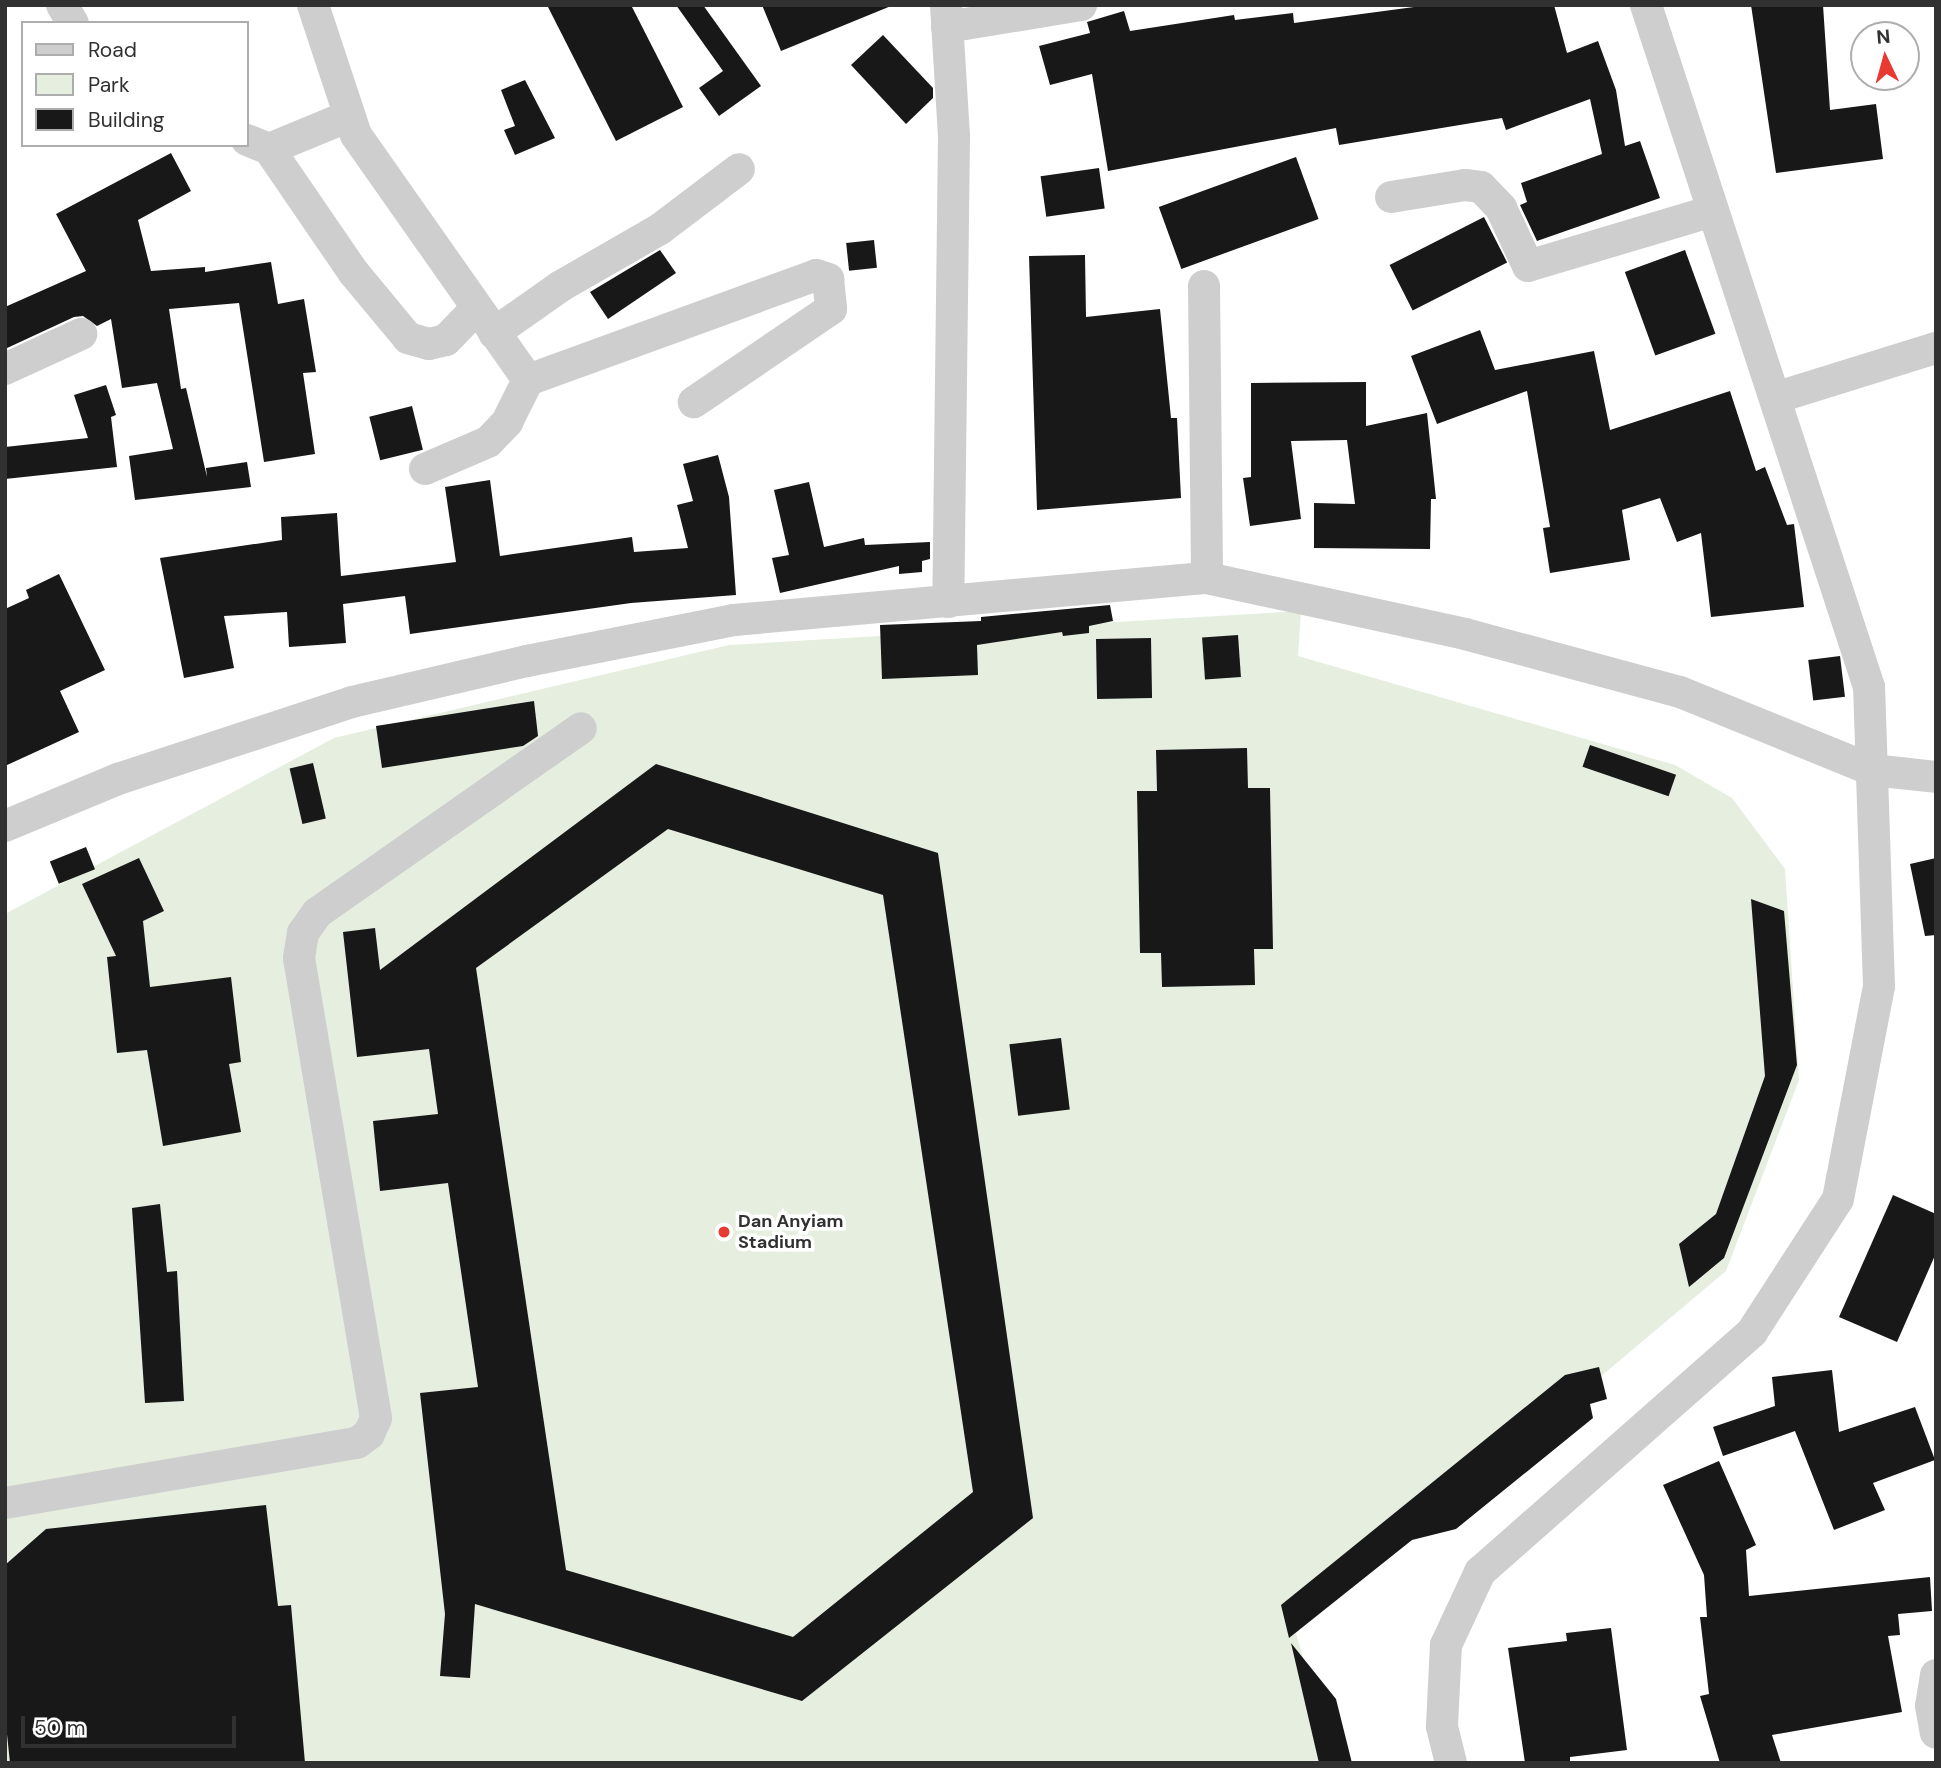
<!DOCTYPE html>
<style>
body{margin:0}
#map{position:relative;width:1941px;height:1768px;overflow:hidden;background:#fff;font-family:"DM Sans",sans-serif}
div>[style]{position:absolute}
.green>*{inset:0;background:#e5eedf}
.building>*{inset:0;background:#181818;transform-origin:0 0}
.minor>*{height:32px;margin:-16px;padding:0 16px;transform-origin:16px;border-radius:16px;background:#cecece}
.dots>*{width:19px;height:19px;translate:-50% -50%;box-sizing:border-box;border:4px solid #fff;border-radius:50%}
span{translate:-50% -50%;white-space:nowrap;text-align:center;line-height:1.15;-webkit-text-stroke:7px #fff;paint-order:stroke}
.poi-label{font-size:18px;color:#313131;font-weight:700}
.left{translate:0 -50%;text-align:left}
.frame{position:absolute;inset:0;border:7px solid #313131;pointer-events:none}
.legend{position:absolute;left:21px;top:21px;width:228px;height:126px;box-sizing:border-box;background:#fff;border:2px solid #adadad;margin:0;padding:9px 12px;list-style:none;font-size:21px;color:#313131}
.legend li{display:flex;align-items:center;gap:14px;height:35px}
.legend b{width:35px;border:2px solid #adadad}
.north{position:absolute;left:1850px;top:21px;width:70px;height:70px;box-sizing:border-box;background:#fff;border:2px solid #adadad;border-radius:50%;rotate:355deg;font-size:19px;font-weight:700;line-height:28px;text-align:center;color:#313131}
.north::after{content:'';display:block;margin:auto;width:24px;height:32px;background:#e83932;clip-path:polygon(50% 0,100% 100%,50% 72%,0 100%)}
.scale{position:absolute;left:21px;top:1716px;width:215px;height:32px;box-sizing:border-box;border:4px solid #313131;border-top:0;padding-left:9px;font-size:21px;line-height:24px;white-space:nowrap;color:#313131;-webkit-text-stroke:5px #fff;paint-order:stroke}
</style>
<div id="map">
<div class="green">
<div style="clip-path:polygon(1301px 611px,1298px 656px,1675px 765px,1732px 798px,1785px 869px,1799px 1080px,1726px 1271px,1296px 1633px,1333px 1763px,5px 1763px,5px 914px,334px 738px,729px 645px)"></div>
</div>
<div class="building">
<div style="clip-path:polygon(547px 5px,631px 5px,683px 107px,616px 141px)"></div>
<div style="clip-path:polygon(676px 5px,703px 5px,761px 86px,719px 116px,699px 88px,723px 71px)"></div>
<div style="clip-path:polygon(762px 5px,891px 5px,891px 6px,781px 51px)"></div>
<div style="clip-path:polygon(1429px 5px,1554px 5px,1567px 53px,1598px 41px,1616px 90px,1625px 146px,1640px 141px,1660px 198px,1537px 241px,1520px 205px,1527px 202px,1521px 183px,1602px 154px,1590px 99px,1506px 130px,1502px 118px,1339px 145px,1336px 128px,1108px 171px,1092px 74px,1050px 85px,1039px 46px,1090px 33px,1087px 22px,1124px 11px,1130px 31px,1234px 15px,1235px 20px,1293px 13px,1294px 23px)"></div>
<div style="clip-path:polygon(1751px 5px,1823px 5px,1830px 110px,1876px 104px,1883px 159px,1776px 173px)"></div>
<div style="clip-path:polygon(883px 35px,933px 88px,933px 98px,906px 124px,851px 65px)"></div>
<div style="clip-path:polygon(525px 80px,555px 138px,515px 155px,504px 130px,515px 126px,501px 90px)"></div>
<div style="clip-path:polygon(171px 153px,191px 191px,138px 220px,151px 271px,205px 267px,205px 272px,271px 262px,278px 304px,304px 299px,316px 372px,303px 373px,315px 454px,264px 462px,239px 303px,169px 309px,181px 389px,186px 388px,207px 477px,206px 468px,247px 462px,251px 487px,135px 500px,129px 456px,173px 449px,157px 383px,122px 388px,111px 319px,97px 326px,83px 316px,74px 317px,5px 349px,5px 307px,86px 271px,56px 214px)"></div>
<div style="left:1296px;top:157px;width:66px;height:146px;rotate:70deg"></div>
<div style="left:1099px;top:168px;width:41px;height:59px;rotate:82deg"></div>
<div style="left:1484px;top:217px;width:51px;height:106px;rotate:63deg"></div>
<div style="left:874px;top:240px;width:28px;height:28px;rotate:84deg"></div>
<div style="clip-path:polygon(660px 250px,676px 273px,608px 319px,590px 292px)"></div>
<div style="left:1685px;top:250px;width:89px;height:64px;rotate:70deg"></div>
<div style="clip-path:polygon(1085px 255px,1086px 317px,1160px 309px,1171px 418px,1177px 418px,1181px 498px,1037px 510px,1029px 256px)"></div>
<div style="clip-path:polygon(1480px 330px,1495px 370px,1594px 351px,1610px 430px,1730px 391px,1756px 471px,1765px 467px,1787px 525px,1794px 524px,1804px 607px,1711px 617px,1701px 533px,1677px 542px,1660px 498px,1622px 510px,1630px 560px,1550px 573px,1543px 528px,1550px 527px,1527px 391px,1437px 424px,1411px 356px)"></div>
<div style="clip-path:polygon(1366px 382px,1366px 426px,1427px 413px,1436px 499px,1431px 499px,1430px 549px,1314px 548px,1314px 503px,1355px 504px,1347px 440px,1291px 441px,1301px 519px,1250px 526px,1243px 478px,1251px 477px,1251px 383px)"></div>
<div style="clip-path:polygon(106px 385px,116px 415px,111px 417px,117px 467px,5px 479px,5px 447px,88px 438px,74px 395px)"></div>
<div style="left:412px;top:406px;width:45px;height:44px;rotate:76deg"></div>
<div style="clip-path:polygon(718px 455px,729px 497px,736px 595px,631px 603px,410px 634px,405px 596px,343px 604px,346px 643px,289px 647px,287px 612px,224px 616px,234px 668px,184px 678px,160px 558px,282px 540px,281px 517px,337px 513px,341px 576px,456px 562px,445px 487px,490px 480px,500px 556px,632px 537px,634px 552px,688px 548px,677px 505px,693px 501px,683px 464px)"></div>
<div style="clip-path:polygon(809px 482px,824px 547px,864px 538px,865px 545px,930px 542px,930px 559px,922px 561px,922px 572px,899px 574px,899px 566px,780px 593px,772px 558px,789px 555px,774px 490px)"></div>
<div style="clip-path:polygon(59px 574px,105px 670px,60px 691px,79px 732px,5px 766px,5px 609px,29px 598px,26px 590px)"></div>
<div style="clip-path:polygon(1110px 605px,1113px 621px,1089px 626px,1089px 633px,1063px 636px,1062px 632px,977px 645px,978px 675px,882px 679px,880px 625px,981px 621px,981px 617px)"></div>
<div style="left:1238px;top:635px;width:42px;height:36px;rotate:86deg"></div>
<div style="left:1151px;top:638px;width:60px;height:55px;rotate:89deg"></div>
<div style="left:1840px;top:656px;width:41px;height:32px;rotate:83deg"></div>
<div style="clip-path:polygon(534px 701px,538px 736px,523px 746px,382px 768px,376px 726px)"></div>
<div style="left:1590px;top:745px;width:91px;height:23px;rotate:19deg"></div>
<div style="clip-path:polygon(1247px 748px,1248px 788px,1270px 788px,1273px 949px,1254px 949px,1255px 985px,1162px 987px,1161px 953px,1140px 953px,1137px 791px,1157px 791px,1156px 750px)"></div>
<div style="left:313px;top:763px;width:57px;height:24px;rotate:77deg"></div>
<div style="clip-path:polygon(evenodd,656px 764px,938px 853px,1033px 1518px,802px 1701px,475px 1604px,470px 1678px,440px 1676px,445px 1614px,420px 1393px,478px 1387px,448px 1183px,380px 1191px,373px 1121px,438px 1114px,429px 1049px,357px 1057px,343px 932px,375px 928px,380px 970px,656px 764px,668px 829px,883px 895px,973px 1492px,793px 1637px,566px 1570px,476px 968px,668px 829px)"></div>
<div style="left:86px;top:847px;width:24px;height:39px;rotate:68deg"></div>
<div style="clip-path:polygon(139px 858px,164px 911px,143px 921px,150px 987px,231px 977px,241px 1062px,229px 1064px,241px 1132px,163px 1146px,147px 1050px,117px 1053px,107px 957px,116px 956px,82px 884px)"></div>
<div style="clip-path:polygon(1936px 858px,1936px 935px,1925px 936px,1910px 864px)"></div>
<div style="clip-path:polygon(1751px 899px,1784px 911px,1797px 1065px,1724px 1258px,1689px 1287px,1679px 1244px,1716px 1214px,1765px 1076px)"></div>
<div style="left:1061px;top:1038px;width:72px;height:52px;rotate:83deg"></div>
<div style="clip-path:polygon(1893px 1195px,1936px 1214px,1936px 1253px,1897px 1342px,1839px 1317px)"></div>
<div style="clip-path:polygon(160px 1204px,167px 1272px,177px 1271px,184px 1401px,145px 1403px,132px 1208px)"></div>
<div style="clip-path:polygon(1599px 1367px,1607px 1399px,1590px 1404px,1593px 1418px,1456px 1529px,1412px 1540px,1289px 1638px,1281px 1605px,1565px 1375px)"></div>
<div style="clip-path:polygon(1832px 1370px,1839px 1432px,1915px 1407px,1935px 1460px,1873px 1483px,1885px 1510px,1834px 1530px,1795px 1431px,1723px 1456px,1713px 1427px,1775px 1406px,1772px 1377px)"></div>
<div style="clip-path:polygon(1719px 1461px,1756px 1545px,1746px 1550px,1749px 1596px,1930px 1577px,1932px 1611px,1898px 1614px,1900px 1635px,1888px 1636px,1902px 1712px,1772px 1735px,1781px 1763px,1720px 1763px,1700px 1696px,1709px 1694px,1700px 1617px,1707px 1617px,1704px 1575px,1663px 1485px)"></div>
<div style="clip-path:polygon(266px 1505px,278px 1606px,291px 1605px,305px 1763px,10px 1763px,5px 1715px,5px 1565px,46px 1529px)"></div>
<div style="clip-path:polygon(1611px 1628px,1627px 1750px,1570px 1757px,1570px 1763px,1525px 1763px,1508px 1648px,1567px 1641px,1566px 1633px)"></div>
<div style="clip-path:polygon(1291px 1643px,1336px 1699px,1352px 1763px,1319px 1763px)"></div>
</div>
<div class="minor">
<div style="left:62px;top:5px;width:21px;rotate:59deg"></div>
<div style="left:313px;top:5px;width:137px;rotate:71.7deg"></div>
<div style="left:356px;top:135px;width:299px;rotate:54.9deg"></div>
<div style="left:528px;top:380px;width:307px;rotate:-20deg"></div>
<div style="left:816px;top:275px;width:13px;rotate:18deg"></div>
<div style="left:828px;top:279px;width:30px;rotate:84deg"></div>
<div style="left:831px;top:309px;width:166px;rotate:145.8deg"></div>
<div style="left:946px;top:5px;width:131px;rotate:86.5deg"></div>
<div style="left:954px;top:136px;width:466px;rotate:90.7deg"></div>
<div style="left:947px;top:27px;width:136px;rotate:-9.3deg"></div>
<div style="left:247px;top:140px;width:24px;rotate:22deg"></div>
<div style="left:269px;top:149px;width:87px;rotate:-22.4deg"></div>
<div style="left:269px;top:149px;width:150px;rotate:55.6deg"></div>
<div style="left:354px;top:273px;width:85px;rotate:50.3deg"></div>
<div style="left:408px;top:338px;width:22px;rotate:16deg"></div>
<div style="left:429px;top:344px;width:17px;rotate:-13deg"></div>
<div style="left:446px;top:340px;width:43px;rotate:-45.9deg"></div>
<div style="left:1391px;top:197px;width:75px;rotate:-9.2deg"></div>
<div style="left:1465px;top:185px;width:16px;rotate:7deg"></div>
<div style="left:1481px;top:187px;width:29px;rotate:46deg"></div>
<div style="left:1501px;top:208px;width:64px;rotate:65deg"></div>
<div style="left:1528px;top:266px;width:193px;rotate:-16.6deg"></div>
<div style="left:1204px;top:286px;width:292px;rotate:89.4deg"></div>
<div style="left:494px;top:333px;width:82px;rotate:-35deg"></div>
<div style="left:561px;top:286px;width:114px;rotate:-29.9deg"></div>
<div style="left:660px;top:229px;width:99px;rotate:-37.2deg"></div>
<div style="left:5px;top:369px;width:84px;rotate:-24.7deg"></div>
<div style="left:1775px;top:398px;width:169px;rotate:-17.3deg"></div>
<div style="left:425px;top:469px;width:69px;rotate:-23.2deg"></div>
<div style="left:488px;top:442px;width:28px;rotate:-46deg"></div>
<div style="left:507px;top:422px;width:47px;rotate:-63.4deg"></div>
<div style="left:5px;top:826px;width:122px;rotate:-22.6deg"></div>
<div style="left:118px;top:779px;width:246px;rotate:-18.2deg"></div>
<div style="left:352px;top:702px;width:180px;rotate:-13.2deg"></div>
<div style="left:527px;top:661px;width:211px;rotate:-11.2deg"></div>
<div style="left:734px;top:620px;width:475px;rotate:-5.1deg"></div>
<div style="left:1207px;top:578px;width:264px;rotate:12.2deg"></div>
<div style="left:1465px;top:634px;width:223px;rotate:15.1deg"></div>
<div style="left:1680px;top:692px;width:207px;rotate:22.1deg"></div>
<div style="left:1872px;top:770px;width:64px;rotate:6.2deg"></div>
<div style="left:5px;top:1503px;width:357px;rotate:-9.7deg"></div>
<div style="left:357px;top:1443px;width:15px;rotate:-37deg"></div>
<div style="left:369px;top:1434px;width:17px;rotate:-66deg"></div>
<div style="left:376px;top:1418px;width:466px;rotate:-99.5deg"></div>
<div style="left:299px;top:958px;width:25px;rotate:-81deg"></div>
<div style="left:303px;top:933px;width:24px;rotate:-55deg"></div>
<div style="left:317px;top:913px;width:322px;rotate:-35deg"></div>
<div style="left:1936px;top:1675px;width:31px;rotate:99deg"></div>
<div style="left:1931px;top:1706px;width:27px;rotate:80deg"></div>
<div style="left:1451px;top:1763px;width:38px;rotate:-104deg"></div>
<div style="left:1442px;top:1726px;width:81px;rotate:-87.2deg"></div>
<div style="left:1446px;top:1645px;width:81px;rotate:-65deg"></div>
<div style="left:1480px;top:1572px;width:363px;rotate:-41.4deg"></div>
<div style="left:1752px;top:1332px;width:158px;rotate:-57.1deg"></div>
<div style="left:1838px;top:1199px;width:217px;rotate:-79.1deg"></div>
<div style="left:1879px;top:986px;width:299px;rotate:-91.9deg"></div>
<div style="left:1869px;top:687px;width:718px;rotate:-108.11deg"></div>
</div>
<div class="dots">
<div style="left:724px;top:1232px;background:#e83932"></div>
</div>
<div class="poi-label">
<span class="left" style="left:738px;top:1232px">Dan Anyiam<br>Stadium</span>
</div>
<div class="frame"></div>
<ul class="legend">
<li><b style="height:9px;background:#cecece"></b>Road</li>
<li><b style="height:19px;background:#e5eedf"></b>Park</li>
<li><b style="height:19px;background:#181818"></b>Building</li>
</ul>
<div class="north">N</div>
<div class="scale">50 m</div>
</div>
